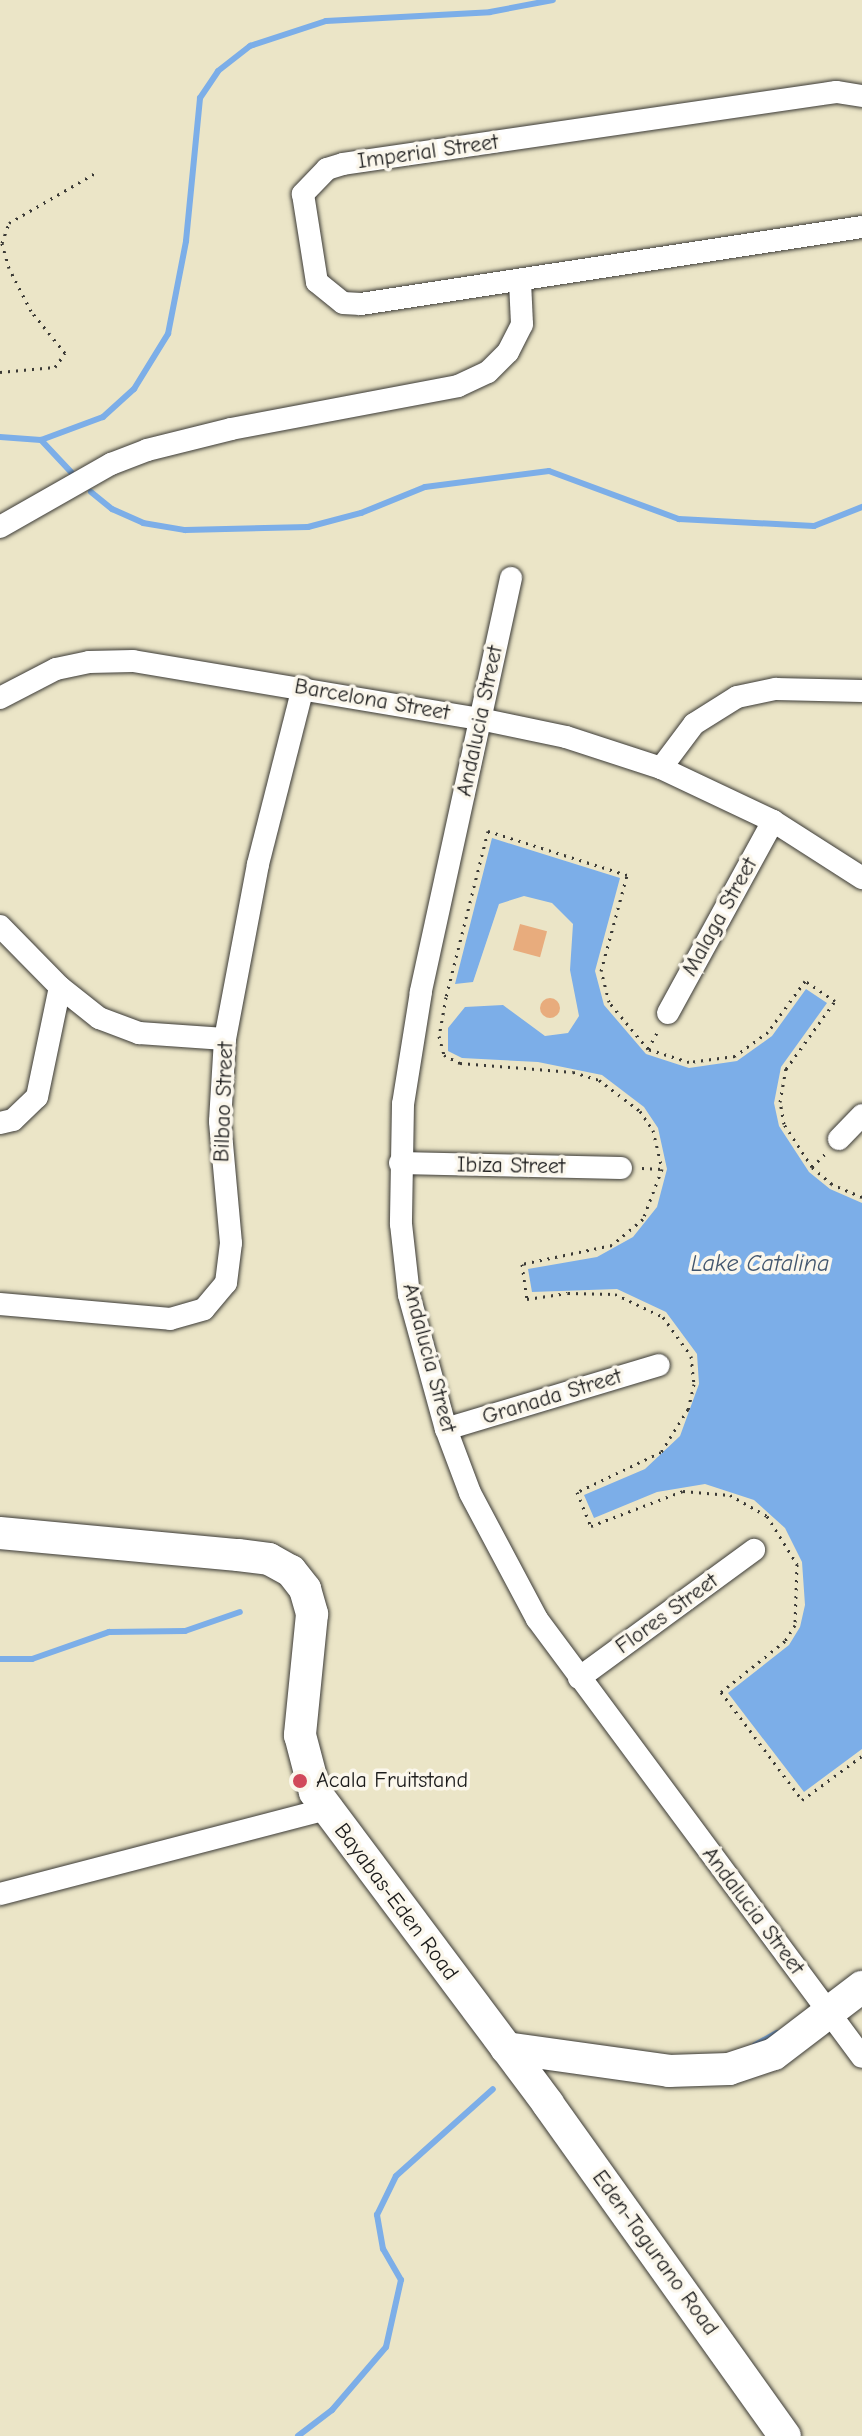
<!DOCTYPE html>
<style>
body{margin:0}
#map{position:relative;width:862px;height:2436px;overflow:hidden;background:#ebe5c7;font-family:"Comic Neue",sans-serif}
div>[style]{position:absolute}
.water>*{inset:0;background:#7caee8}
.stream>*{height:6px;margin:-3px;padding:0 3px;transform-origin:3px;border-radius:3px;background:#7caee8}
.building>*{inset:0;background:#e8ac7d;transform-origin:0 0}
.round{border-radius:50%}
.path>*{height:3px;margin-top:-1.5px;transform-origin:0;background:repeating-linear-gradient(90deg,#3b3a36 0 2px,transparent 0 8px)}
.roads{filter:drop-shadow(0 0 2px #3b3a36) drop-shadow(0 0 2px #3b3a36)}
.street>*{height:22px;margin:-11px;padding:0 11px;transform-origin:11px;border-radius:11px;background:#fff}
.secondary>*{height:32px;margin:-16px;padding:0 16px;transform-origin:16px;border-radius:16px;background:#fff}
.dots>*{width:22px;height:22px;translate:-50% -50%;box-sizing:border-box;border:4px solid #fbf7ec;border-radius:50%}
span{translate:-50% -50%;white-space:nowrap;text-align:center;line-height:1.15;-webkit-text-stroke:7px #fbf7ec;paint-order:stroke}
.street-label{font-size:22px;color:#1c1c1c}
.poi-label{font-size:22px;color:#1c1c1c}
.left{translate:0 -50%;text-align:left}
.water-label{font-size:24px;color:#42566e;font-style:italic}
</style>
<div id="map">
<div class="water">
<div style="clip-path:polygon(492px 838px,620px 878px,595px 971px,604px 1005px,646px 1054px,689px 1068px,737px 1061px,772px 1036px,806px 989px,827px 1003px,781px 1067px,774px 1103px,779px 1126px,809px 1172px,830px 1189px,862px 1203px,862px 1749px,804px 1792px,728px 1693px,789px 1645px,800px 1627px,805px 1605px,802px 1562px,785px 1528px,754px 1500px,705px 1484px,657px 1492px,594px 1518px,584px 1495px,645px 1469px,680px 1436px,699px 1384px,697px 1354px,666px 1312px,617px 1289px,532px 1292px,528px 1269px,597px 1257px,633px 1237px,657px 1207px,667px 1169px,658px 1128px,644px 1107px,602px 1075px,538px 1062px,462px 1058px,448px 1051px,448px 1028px,465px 1007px,503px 1005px,545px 1036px,568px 1033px,579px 1016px,570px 970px,573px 924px,552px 903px,524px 896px,499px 904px,473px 982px,455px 984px)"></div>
</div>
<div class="stream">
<div style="left:0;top:437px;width:41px;rotate:4.2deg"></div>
<div style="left:41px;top:440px;width:44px;rotate:46.8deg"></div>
<div style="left:41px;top:440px;width:66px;rotate:-20.4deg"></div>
<div style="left:103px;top:417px;width:42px;rotate:-42.1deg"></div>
<div style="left:134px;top:389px;width:65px;rotate:-58.3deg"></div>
<div style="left:168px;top:334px;width:95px;rotate:-79deg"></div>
<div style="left:186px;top:241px;width:144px;rotate:-84.4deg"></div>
<div style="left:200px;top:98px;width:32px;rotate:-56deg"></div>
<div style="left:218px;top:71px;width:41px;rotate:-38deg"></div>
<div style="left:250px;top:46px;width:80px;rotate:-18.2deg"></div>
<div style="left:326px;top:21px;width:164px;rotate:-3.1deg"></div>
<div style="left:490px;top:12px;width:64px;rotate:-10.8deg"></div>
<div style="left:91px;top:492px;width:27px;rotate:39deg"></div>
<div style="left:112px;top:509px;width:34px;rotate:24deg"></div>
<div style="left:143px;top:523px;width:43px;rotate:9.5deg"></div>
<div style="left:185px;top:530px;width:123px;rotate:-1.4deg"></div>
<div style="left:308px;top:527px;width:55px;rotate:-14.8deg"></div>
<div style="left:361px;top:513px;width:69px;rotate:-22.1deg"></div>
<div style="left:425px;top:487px;width:125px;rotate:-7.4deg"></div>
<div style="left:549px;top:471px;width:139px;rotate:20.3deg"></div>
<div style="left:679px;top:519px;width:135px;rotate:3deg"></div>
<div style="left:814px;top:526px;width:52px;rotate:-21.6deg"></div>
<div style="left:0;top:1659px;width:32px"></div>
<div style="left:32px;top:1659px;width:82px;rotate:-19.3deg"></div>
<div style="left:109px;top:1632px;width:76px;rotate:-0.8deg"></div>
<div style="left:185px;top:1631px;width:58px;rotate:-19.1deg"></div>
<div style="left:755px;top:2045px;width:25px;rotate:-29deg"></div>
<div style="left:298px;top:2436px;width:43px;rotate:-37.4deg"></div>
<div style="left:332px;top:2410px;width:83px;rotate:-49.4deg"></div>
<div style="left:386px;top:2347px;width:69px;rotate:-77.4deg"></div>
<div style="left:401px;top:2280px;width:36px;rotate:-120deg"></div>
<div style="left:383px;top:2249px;width:35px;rotate:-100deg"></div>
<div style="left:377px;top:2215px;width:43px;rotate:-64deg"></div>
<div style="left:396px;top:2176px;width:130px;rotate:-41.9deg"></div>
</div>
<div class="building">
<div style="left:520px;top:924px;width:28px;height:27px;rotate:15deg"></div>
<div class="round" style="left:540px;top:998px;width:20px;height:20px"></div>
</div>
<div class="path">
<div style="left:0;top:372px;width:55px;rotate:-5.2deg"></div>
<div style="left:55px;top:367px;width:17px;rotate:-54deg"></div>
<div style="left:65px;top:353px;width:54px;rotate:-129deg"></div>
<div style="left:31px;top:311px;width:48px;rotate:-117.1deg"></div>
<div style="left:9px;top:268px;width:26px;rotate:-106deg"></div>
<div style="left:2px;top:243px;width:21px;rotate:-71deg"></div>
<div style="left:9px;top:223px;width:102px;rotate:-30.1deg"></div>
<div style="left:648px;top:1049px;width:21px;rotate:-61deg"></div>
<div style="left:812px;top:1167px;width:20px;rotate:-45deg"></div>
<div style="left:642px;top:1168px;width:20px;rotate:3deg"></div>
<div style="left:862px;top:1197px;width:33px;rotate:-157deg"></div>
<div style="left:832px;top:1184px;width:26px;rotate:-140deg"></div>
<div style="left:812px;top:1167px;width:51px;rotate:-123.1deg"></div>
<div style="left:784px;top:1124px;width:22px;rotate:-100deg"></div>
<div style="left:780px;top:1102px;width:34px;rotate:-80deg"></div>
<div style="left:786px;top:1069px;width:84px;rotate:-54.2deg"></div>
<div style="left:835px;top:1001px;width:36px;rotate:-146deg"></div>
<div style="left:805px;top:981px;width:63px;rotate:126deg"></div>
<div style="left:768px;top:1032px;width:41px;rotate:144deg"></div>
<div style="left:735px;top:1056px;width:46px;rotate:172.6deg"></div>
<div style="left:689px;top:1062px;width:43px;rotate:-162.4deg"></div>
<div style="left:648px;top:1049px;width:61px;rotate:-129.7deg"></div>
<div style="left:609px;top:1002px;width:32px;rotate:-104deg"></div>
<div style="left:601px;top:971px;width:99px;rotate:-74.8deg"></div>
<div style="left:627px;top:875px;width:146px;rotate:-162.4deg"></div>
<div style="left:488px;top:831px;width:171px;rotate:104.2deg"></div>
<div style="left:446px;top:997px;width:40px;rotate:100deg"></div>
<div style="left:439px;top:1036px;width:20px;rotate:75deg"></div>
<div style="left:444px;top:1055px;width:18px;rotate:27deg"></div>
<div style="left:460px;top:1063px;width:113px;rotate:4.6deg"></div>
<div style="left:573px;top:1072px;width:27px;rotate:17deg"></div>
<div style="left:599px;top:1080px;width:51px;rotate:37.1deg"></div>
<div style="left:640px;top:1111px;width:23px;rotate:56deg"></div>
<div style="left:653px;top:1130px;width:40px;rotate:77deg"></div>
<div style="left:662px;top:1169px;width:53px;rotate:110.8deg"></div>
<div style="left:643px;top:1219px;width:40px;rotate:140deg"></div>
<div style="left:612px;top:1245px;width:92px;rotate:168.1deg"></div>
<div style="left:522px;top:1264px;width:35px;rotate:82deg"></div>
<div style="left:527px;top:1299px;width:41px;rotate:-8.3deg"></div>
<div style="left:568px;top:1293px;width:47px;rotate:1.2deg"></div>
<div style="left:615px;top:1294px;width:53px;rotate:25.6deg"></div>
<div style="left:663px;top:1317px;width:48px;rotate:54.3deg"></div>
<div style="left:691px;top:1356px;width:28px;rotate:84deg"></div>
<div style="left:694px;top:1384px;width:26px;rotate:103deg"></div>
<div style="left:688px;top:1409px;width:51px;rotate:122.1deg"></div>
<div style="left:661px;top:1452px;width:93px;rotate:154.5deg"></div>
<div style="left:577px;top:1492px;width:37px;rotate:68deg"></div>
<div style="left:591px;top:1526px;width:98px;rotate:-20.8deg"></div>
<div style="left:683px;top:1491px;width:47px;rotate:4.9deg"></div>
<div style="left:730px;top:1495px;width:43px;rotate:29.6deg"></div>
<div style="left:767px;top:1516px;width:57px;rotate:58deg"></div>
<div style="left:797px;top:1564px;width:61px;rotate:91.9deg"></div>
<div style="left:795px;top:1625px;width:19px;rotate:122deg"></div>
<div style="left:785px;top:1641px;width:82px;rotate:141.4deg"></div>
<div style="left:721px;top:1692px;width:135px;rotate:53.1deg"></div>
<div style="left:802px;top:1800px;width:74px;rotate:-36.3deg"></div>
</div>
<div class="roads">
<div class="street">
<div style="left:862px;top:96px;width:26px;rotate:-171deg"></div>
<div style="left:836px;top:92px;width:498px;rotate:171.7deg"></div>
<div style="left:343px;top:164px;width:17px;rotate:163deg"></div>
<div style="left:327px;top:169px;width:35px;rotate:134deg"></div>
<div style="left:303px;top:194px;width:89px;rotate:81deg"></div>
<div style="left:317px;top:282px;width:33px;rotate:39deg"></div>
<div style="left:343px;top:303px;width:18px;rotate:3deg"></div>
<div style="left:361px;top:304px;width:507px;rotate:-8.74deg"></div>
<div style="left:0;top:527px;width:128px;rotate:-29.6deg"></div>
<div style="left:111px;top:464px;width:39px;rotate:-21deg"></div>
<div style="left:147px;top:450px;width:87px;rotate:-14deg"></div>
<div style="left:231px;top:429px;width:231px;rotate:-10.7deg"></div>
<div style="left:458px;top:386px;width:33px;rotate:-25deg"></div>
<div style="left:488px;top:372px;width:28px;rotate:-45deg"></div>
<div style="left:508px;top:352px;width:31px;rotate:-63deg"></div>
<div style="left:522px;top:324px;width:43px;rotate:-92.7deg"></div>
<div style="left:511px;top:578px;width:424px;rotate:102.3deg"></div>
<div style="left:421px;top:992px;width:113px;rotate:99.1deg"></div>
<div style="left:403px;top:1104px;width:120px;rotate:91deg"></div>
<div style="left:401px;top:1224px;width:71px;rotate:83.6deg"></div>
<div style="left:409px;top:1295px;width:139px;rotate:74.6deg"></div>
<div style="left:446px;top:1429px;width:68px;rotate:69.4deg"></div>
<div style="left:470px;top:1493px;width:143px;rotate:62deg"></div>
<div style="left:537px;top:1619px;width:545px;rotate:53.42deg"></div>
<div style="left:0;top:698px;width:63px;rotate:-27.4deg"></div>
<div style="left:56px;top:669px;width:34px;rotate:-12deg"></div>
<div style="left:89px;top:662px;width:44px;rotate:-1.3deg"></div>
<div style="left:133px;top:661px;width:352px;rotate:9.5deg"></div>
<div style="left:480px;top:719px;width:88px;rotate:11.8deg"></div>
<div style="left:566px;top:737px;width:100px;rotate:18.1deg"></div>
<div style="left:661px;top:768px;width:124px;rotate:25.3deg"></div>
<div style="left:773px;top:821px;width:106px;rotate:32.6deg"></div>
<div style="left:661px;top:768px;width:55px;rotate:-53.1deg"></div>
<div style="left:694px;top:724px;width:51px;rotate:-32.1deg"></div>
<div style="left:737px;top:697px;width:40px;rotate:-12deg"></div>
<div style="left:776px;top:689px;width:86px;rotate:1.3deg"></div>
<div style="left:0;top:926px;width:86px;rotate:45.5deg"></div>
<div style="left:60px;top:987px;width:50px;rotate:38.5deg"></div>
<div style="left:99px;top:1018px;width:43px;rotate:20.6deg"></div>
<div style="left:139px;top:1033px;width:86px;rotate:4deg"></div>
<div style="left:668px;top:1013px;width:219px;rotate:-61.3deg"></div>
<div style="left:0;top:1123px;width:13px;rotate:-13deg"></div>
<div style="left:13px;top:1120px;width:33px;rotate:-44deg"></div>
<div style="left:37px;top:1097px;width:112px;rotate:-78.2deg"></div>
<div style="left:839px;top:1139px;width:33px;rotate:-46deg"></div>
<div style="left:400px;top:1163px;width:221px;rotate:1.3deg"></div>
<div style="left:0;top:1304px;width:171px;rotate:5deg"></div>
<div style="left:170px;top:1319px;width:35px;rotate:-16deg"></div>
<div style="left:204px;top:1309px;width:34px;rotate:-50deg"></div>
<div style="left:226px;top:1283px;width:40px;rotate:-82.9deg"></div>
<div style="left:231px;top:1243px;width:122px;rotate:-95.2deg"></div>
<div style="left:220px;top:1121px;width:82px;rotate:-86.5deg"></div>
<div style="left:225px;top:1039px;width:178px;rotate:-79.3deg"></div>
<div style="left:258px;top:864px;width:182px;rotate:-75.7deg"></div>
<div style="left:446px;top:1429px;width:222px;rotate:-16.7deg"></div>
<div style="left:579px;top:1678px;width:217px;rotate:-36.2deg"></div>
<div style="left:0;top:1894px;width:337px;rotate:-14.6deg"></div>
</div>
<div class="secondary">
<div style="left:0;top:1533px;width:239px;rotate:5.3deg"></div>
<div style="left:238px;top:1555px;width:31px;rotate:7deg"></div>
<div style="left:269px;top:1559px;width:25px;rotate:29deg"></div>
<div style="left:291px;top:1571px;width:23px;rotate:52deg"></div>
<div style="left:305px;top:1589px;width:26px;rotate:74deg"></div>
<div style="left:312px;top:1614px;width:122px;rotate:95.7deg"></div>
<div style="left:300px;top:1735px;width:59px;rotate:75.3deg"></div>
<div style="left:315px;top:1792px;width:389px;rotate:53.2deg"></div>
<div style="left:548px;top:2104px;width:408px;rotate:54.5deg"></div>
<div style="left:506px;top:2048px;width:165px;rotate:8deg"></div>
<div style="left:669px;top:2071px;width:60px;rotate:-1.9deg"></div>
<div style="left:729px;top:2069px;width:47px;rotate:-18.4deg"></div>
<div style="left:774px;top:2054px;width:111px;rotate:-37.3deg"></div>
</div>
</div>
<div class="dots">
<div style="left:300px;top:1781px;background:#d1495b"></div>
</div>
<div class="street-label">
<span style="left:428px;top:152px;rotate:-8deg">Imperial Street</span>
<span style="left:372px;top:700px;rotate:10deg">Barcelona Street</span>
<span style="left:480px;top:721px;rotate:-78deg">Andalucia Street</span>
<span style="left:720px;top:917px;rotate:-61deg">Malaga Street</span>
<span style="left:224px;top:1102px;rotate:-88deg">Bilbao Street</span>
<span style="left:511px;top:1166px;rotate:1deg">Ibiza Street</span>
<span style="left:429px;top:1358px;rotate:75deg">Andalucia Street</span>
<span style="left:552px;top:1397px;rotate:-17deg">Granada Street</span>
<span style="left:667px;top:1614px;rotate:-36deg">Flores Street</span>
<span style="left:396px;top:1902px;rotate:53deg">Bayabas-Eden Road</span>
<span style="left:753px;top:1911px;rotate:53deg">Andalucia Street</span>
<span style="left:655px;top:2253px;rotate:54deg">Eden-Tagurano Road</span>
</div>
<div class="poi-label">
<span class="left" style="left:316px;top:1781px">Acala Fruitstand</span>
</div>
<div class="water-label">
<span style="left:760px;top:1264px">Lake Catalina</span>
</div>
</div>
